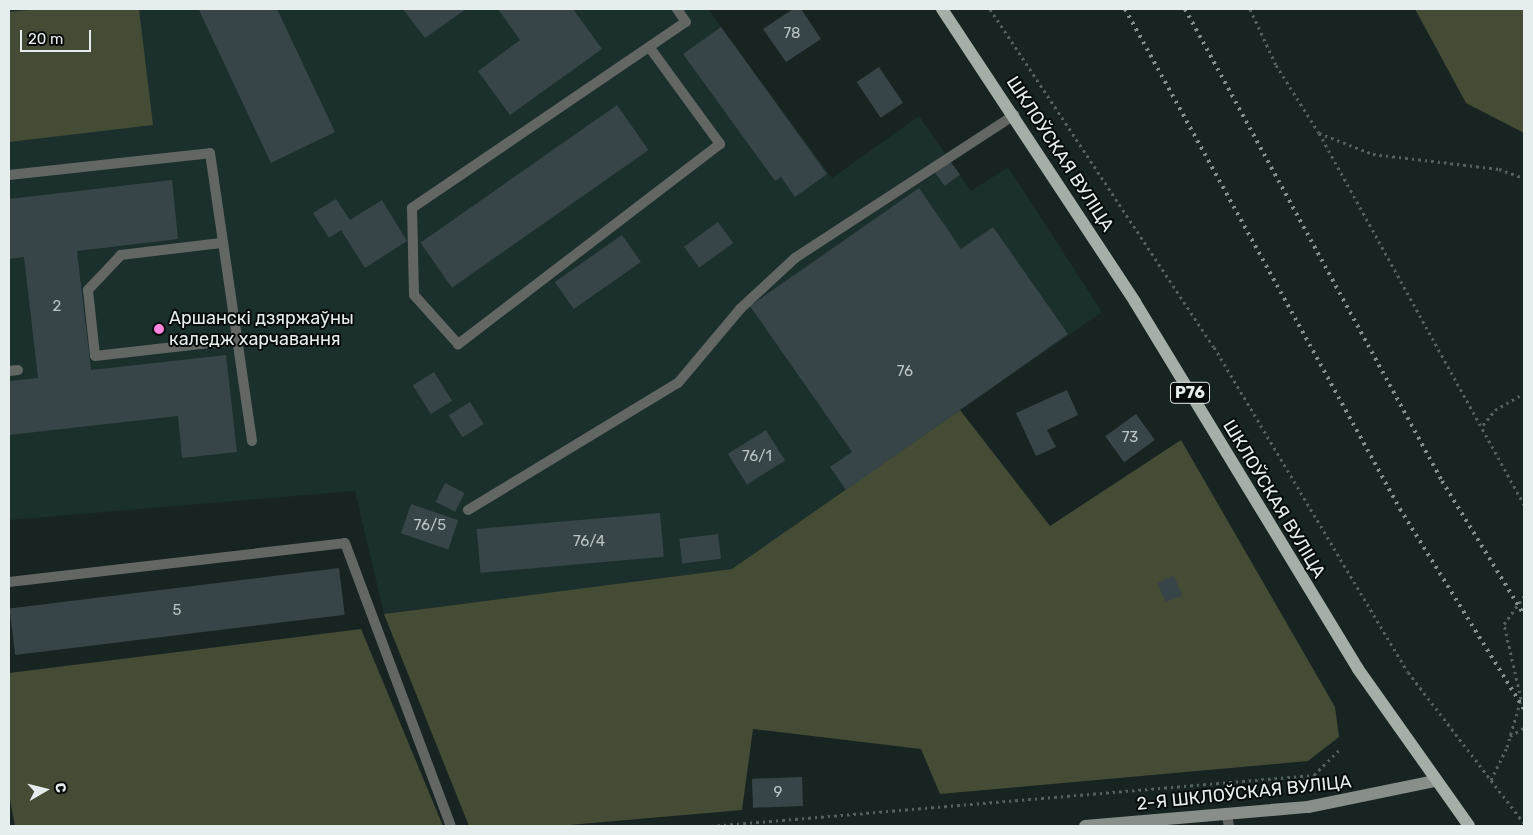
<!DOCTYPE html>
<meta charset="utf-8">
<style>
body{margin:0}
#map{position:relative;width:1533px;height:835px;overflow:hidden;background:#182422;font-family:Rubik,sans-serif}
div>[style]{position:absolute}
.built>*{inset:0;background:#1b2f2c}
.green>*{inset:0;background:#444c36}
.building>*{inset:0;background:#384548;transform-origin:0 0}
.path>*{height:3px;margin-top:-1.5px;transform-origin:0;background:repeating-linear-gradient(90deg,#56615f 0 2.5px,transparent 0 6.5px)}
.lane>*{height:10px;margin:-5px;padding:0 5px;transform-origin:5px;border-radius:5px;background:#636764}
.secondary>*{height:12px;margin:-6px;padding:0 6px;transform-origin:6px;border-radius:6px;background:#888f8a}
.primary>*{height:12px;margin:-6px;padding:0 6px;transform-origin:6px;border-radius:6px;background:#a5aea7}
.rail>*{height:4px;margin-top:-2px;transform-origin:0;background:repeating-linear-gradient(90deg,#86908e 0 2.5px,transparent 0 7.5px)}
.dots>*{width:14px;height:14px;translate:-50% -50%;box-sizing:border-box;border:2px solid #070c0b;border-radius:50%}
span{translate:-50% -50%;white-space:nowrap;text-align:center;line-height:1.15;-webkit-text-stroke:4px #070c0b;paint-order:stroke}
.number-label{font-size:15px;color:#bac4c4}
.number-label span{-webkit-text-stroke-width:0}
.shield-label span{padding:1px 4px;background:#070c0b;border:1px solid;border-radius:4px;-webkit-text-stroke-width:0}
.shield-label{font-size:16px;color:#e6eeed;font-weight:700}
.street-label{font-size:18px;color:#e6eeed}
.poi-label{font-size:18px;color:#e6eeed}
.left{translate:0 -50%;text-align:left}
.frame{position:absolute;inset:0;border:10px solid #e6eeed;pointer-events:none}
.north{position:absolute;left:20px;top:765px;width:50px;height:50px;-webkit-text-stroke:4px #070c0b;paint-order:stroke;rotate:82deg;font-size:14px;font-weight:700;line-height:20px;text-align:center;color:#e6eeed}
.north::after{content:'';display:block;margin:auto;width:18px;height:22px;background:#e6eeed;clip-path:polygon(50% 0,100% 100%,50% 72%,0 100%)}
.scale{position:absolute;left:20px;top:30px;width:71px;height:22px;box-sizing:border-box;border:2px solid #e6eeed;border-top:0;padding-left:6px;font-size:15px;line-height:18px;white-space:nowrap;color:#e6eeed;-webkit-text-stroke:4px #070c0b;paint-order:stroke}
</style>
<div id="map">
<div class="built">
<div style="clip-path:polygon(9px 9px,708px 9px,832px 178px,919px 116px,971px 191px,1008px 167px,1102px 312px,732px 569px,384px 614px,355px 491px,9px 520px)"></div>
</div>
<div class="green">
<div style="clip-path:polygon(39px 9px,139px 9px,153px 125px,9px 142px,9px 12px)"></div>
<div style="clip-path:polygon(1415px 9px,1524px 9px,1524px 133px,1466px 103px)"></div>
<div style="clip-path:polygon(960px 410px,1050px 526px,1181px 440px,1335px 707px,1339px 737px,1308px 761px,940px 794px,921px 749px,753px 729px,742px 810px,558px 826px,469px 826px,384px 614px,732px 569px)"></div>
<div style="clip-path:polygon(361px 629px,443px 826px,15px 826px,9px 795px,9px 673px)"></div>
</div>
<div class="building">
<div style="clip-path:polygon(202px 9px,277px 9px,335px 132px,271px 163px,199px 10px)"></div>
<div style="clip-path:polygon(403px 9px,466px 9px,425px 38px)"></div>
<div style="clip-path:polygon(498px 9px,573px 9px,602px 49px,510px 115px,478px 71px,520px 40px)"></div>
<div style="clip-path:polygon(793px 9px,801px 9px,821px 39px,786px 62px,763px 29px)"></div>
<div style="clip-path:polygon(721px 27px,827px 174px,795px 197px,781px 177px,775px 181px,683px 54px)"></div>
<div style="left:879px;top:67px;width:43px;height:27px;rotate:56deg"></div>
<div style="left:617px;top:105px;width:55px;height:240px;rotate:55deg"></div>
<div style="left:950px;top:161px;width:17px;height:19px;rotate:54deg"></div>
<div style="clip-path:polygon(172px 180px,178px 239px,77px 251px,91px 370px,226px 355px,237px 452px,182px 458px,178px 416px,9px 435px,9px 381px,38px 378px,24px 257px,9px 259px,9px 199px)"></div>
<div style="clip-path:polygon(919px 188px,961px 249px,993px 227px,1068px 334px,846px 490px,830px 467px,852px 452px,750px 306px)"></div>
<div style="clip-path:polygon(336px 199px,350px 220px,382px 200px,407px 241px,365px 268px,341px 230px,329px 238px,313px 213px)"></div>
<div style="left:718px;top:222px;width:26px;height:42px;rotate:54deg"></div>
<div style="left:622px;top:235px;width:33px;height:82px;rotate:55deg"></div>
<div style="left:434px;top:372px;width:34px;height:25px;rotate:58deg"></div>
<div style="clip-path:polygon(1067px 390px,1078px 415px,1047px 430px,1056px 447px,1036px 456px,1016px 413px)"></div>
<div style="left:470px;top:402px;width:26px;height:25px;rotate:58deg"></div>
<div style="left:1136px;top:414px;width:32px;height:38px;rotate:54deg"></div>
<div style="left:766px;top:430px;width:36px;height:45px;rotate:58deg"></div>
<div style="left:445px;top:483px;width:22px;height:21px;rotate:27deg"></div>
<div style="left:411px;top:504px;width:50px;height:31px;rotate:19deg"></div>
<div style="left:660px;top:513px;width:44px;height:184px;rotate:85deg"></div>
<div style="left:718px;top:534px;width:25px;height:39px;rotate:83deg"></div>
<div style="left:339px;top:568px;width:47px;height:332px;rotate:83deg"></div>
<div style="left:1174px;top:576px;width:21px;height:18px;rotate:67deg"></div>
<div style="left:802px;top:777px;width:29px;height:50px;rotate:88deg"></div>
</div>
<div class="path">
<div style="left:990px;top:9px;width:405px;rotate:56.5deg"></div>
<div style="left:1214px;top:347px;width:378px;rotate:59.2deg"></div>
<div style="left:1408px;top:672px;width:190px;rotate:52.5deg"></div>
<div style="left:1250px;top:9px;width:62px;rotate:65.1deg"></div>
<div style="left:1276px;top:65px;width:80px;rotate:57.7deg"></div>
<div style="left:1319px;top:133px;width:58px;rotate:21.3deg"></div>
<div style="left:1373px;top:154px;width:127px;rotate:6.8deg"></div>
<div style="left:1499px;top:169px;width:27px;rotate:20deg"></div>
<div style="left:1319px;top:133px;width:424px;rotate:61.1deg"></div>
<div style="left:1483px;top:425px;width:19px;rotate:-51deg"></div>
<div style="left:1495px;top:410px;width:34px;rotate:-30deg"></div>
<div style="left:1510px;top:736px;width:16px;rotate:-30deg"></div>
<div style="left:1491px;top:780px;width:37px;rotate:-64deg"></div>
<div style="left:1507px;top:747px;width:50px;rotate:-73.7deg"></div>
<div style="left:1521px;top:699px;width:77px;rotate:-102.8deg"></div>
<div style="left:1504px;top:624px;width:34px;rotate:-54deg"></div>
<div style="left:711px;top:826px;width:605px;rotate:-4.83deg"></div>
<div style="left:1314px;top:775px;width:38px;rotate:-45deg"></div>
</div>
<div class="lane">
<div style="left:650px;top:48px;width:119px;rotate:53.9deg"></div>
<div style="left:720px;top:144px;width:330px;rotate:142.6deg"></div>
<div style="left:458px;top:344px;width:66px;rotate:-131.9deg"></div>
<div style="left:414px;top:295px;width:87px;rotate:-91.3deg"></div>
<div style="left:412px;top:208px;width:331px;rotate:-34.2deg"></div>
<div style="left:686px;top:22px;width:16px;rotate:-125deg"></div>
<div style="left:9px;top:175px;width:202px;rotate:-6.2deg"></div>
<div style="left:210px;top:153px;width:291px;rotate:81.7deg"></div>
<div style="left:221px;top:243px;width:101px;rotate:173.2deg"></div>
<div style="left:121px;top:255px;width:48px;rotate:133.3deg"></div>
<div style="left:88px;top:290px;width:66px;rotate:83.9deg"></div>
<div style="left:95px;top:356px;width:142px;rotate:-6.5deg"></div>
<div style="left:9px;top:371px;width:9px;rotate:-6deg"></div>
<div style="left:468px;top:510px;width:245px;rotate:-31.2deg"></div>
<div style="left:678px;top:383px;width:97px;rotate:-50deg"></div>
<div style="left:740px;top:309px;width:75px;rotate:-42.8deg"></div>
<div style="left:795px;top:258px;width:262px;rotate:-33.1deg"></div>
<div style="left:9px;top:582px;width:338px;rotate:-6.6deg"></div>
<div style="left:345px;top:543px;width:302px;rotate:69.5deg"></div>
<div style="left:1227px;top:816px;width:10px;rotate:79deg"></div>
</div>
<div class="secondary">
<div style="left:1085px;top:826px;width:224px;rotate:-4.9deg"></div>
<div style="left:1308px;top:807px;width:130px;rotate:-11.6deg"></div>
</div>
<div class="primary">
<div style="left:942px;top:9px;width:351px;rotate:56.6deg"></div>
<div style="left:1135px;top:302px;width:429px;rotate:58.7deg"></div>
<div style="left:1358px;top:669px;width:192px;rotate:54.7deg"></div>
</div>
<div class="rail">
<div style="left:1125px;top:9px;width:571px;rotate:61.19deg"></div>
<div style="left:1400px;top:509px;width:235px;rotate:58.2deg"></div>
<div style="left:1185px;top:9px;width:537px;rotate:61.43deg"></div>
<div style="left:1442px;top:481px;width:157px;rotate:58.5deg"></div>
</div>
<div class="dots">
<div style="left:159px;top:329px;background:#ff85de"></div>
</div>
<div class="number-label">
<span style="left:792px;top:34px">78</span>
<span style="left:57px;top:307px">2</span>
<span style="left:905px;top:372px">76</span>
<span style="left:1130px;top:438px">73</span>
<span style="left:757px;top:457px">76/1</span>
<span style="left:430px;top:526px">76/5</span>
<span style="left:589px;top:542px">76/4</span>
<span style="left:177px;top:611px">5</span>
<span style="left:778px;top:793px">9</span>
</div>
<div class="shield-label">
<span style="left:1190px;top:393px">Р76</span>
</div>
<div class="street-label">
<span style="left:1060px;top:154px;rotate:57deg">ШКЛОЎСКАЯ ВУЛІЦА</span>
<span style="left:1274px;top:499px;rotate:59deg">ШКЛОЎСКАЯ ВУЛІЦА</span>
<span style="left:1244px;top:793px;rotate:-6deg">2-Я ШКЛОЎСКАЯ ВУЛІЦА</span>
</div>
<div class="poi-label">
<span class="left" style="left:169px;top:329px">Аршанскі дзяржаўны<br>каледж харчавання</span>
</div>
<div class="frame"></div>
<div class="north">С</div>
<div class="scale">20 m</div>
</div>
